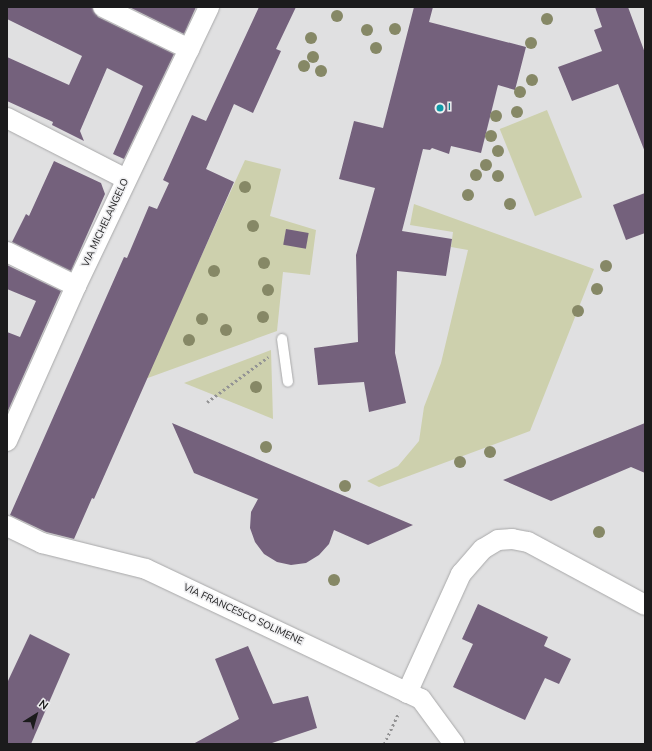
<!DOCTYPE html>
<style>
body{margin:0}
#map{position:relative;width:652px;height:751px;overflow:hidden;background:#e0e0e1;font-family:"Nunito Sans",sans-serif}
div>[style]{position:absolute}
.green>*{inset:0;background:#cdd0ad;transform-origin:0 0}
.building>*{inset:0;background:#74617c;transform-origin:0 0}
.path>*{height:2.5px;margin-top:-1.25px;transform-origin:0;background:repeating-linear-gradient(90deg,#939394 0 2px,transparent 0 5px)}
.roads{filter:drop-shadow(0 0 1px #a8a8a9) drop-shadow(0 0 1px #a8a8a9)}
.lane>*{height:10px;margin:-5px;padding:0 5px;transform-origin:5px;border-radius:5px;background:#fff}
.street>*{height:20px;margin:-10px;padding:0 10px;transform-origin:10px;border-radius:10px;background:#fff}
.trees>*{width:12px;height:12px;margin:-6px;border-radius:50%;background:#868866}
.dots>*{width:11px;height:11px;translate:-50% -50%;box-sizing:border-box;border:2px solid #ededef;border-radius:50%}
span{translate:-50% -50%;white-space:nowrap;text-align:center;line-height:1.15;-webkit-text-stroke:3px #ededef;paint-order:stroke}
.culture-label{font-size:10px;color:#0d838f;font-weight:700}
.left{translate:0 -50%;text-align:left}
.street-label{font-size:10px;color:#1b1b1c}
.frame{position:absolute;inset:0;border:8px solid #1b1b1c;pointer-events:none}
.north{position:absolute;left:16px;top:695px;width:40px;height:40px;-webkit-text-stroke:3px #ededef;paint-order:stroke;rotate:37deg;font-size:11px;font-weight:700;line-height:16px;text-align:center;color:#1b1b1c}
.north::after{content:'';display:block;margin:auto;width:14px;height:18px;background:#1b1b1c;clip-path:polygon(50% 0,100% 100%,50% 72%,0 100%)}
</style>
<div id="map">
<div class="green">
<div style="left:547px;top:110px;width:94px;height:51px;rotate:68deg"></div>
<div style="clip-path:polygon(245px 160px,281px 169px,270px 216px,316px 230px,310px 275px,283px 272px,277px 331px,145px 379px)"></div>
<div style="clip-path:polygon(414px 204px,594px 269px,530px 431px,379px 487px,367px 481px,398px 466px,419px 441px,424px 407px,441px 363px,468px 250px,451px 247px,453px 232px,410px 225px)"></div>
<div style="clip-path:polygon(271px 350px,273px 419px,184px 383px)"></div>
</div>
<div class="building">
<div style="clip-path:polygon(7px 7px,92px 7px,98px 17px,174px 54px,124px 159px,113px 154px,143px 86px,107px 68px,80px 131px,84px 141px,52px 125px,53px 122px,7px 101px,7px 57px,69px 85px,82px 56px,7px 19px)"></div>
<div style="clip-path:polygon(129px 7px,196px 7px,184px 34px)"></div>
<div style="clip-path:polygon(259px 7px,296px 7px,276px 49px,281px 51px,253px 113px,234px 104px,206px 169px,234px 182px,94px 499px,92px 498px,74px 539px,46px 532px,10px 515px,124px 257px,127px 258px,149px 206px,157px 209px,169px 183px,163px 180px,192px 115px,206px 121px)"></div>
<div style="clip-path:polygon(414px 7px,433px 7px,429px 22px,526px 47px,515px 90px,498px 85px,481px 153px,451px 146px,449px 154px,432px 148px,430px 150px,423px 149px,402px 231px,452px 239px,446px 276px,397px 271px,395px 353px,406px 403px,369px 412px,364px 382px,318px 385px,314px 348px,358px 342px,356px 255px,375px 188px,339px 179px,354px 121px,383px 128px)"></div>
<div style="clip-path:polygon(595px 7px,628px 7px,645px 53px,645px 152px,618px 84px,572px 101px,558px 67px,602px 51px,594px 30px,602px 27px)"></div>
<div style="clip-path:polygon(54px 161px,101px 183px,105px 194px,71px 271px,12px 242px,26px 214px,29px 216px)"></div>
<div style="clip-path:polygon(645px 193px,645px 233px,626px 240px,613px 205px)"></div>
<div style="left:286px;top:229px;width:23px;height:16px;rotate:10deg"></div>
<div style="clip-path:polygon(7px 265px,61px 291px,7px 413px,7px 332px,20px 337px,36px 301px,7px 289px)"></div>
<div style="clip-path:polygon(172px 423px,413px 525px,368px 545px,334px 530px,329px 544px,319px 555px,306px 563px,291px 565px,277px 562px,264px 554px,255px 542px,250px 528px,251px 512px,258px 499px,194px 473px)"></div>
<div style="clip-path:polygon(645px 423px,645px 473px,631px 467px,551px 501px,503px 480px)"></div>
<div style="clip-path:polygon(478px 604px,548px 637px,544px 646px,571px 659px,559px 684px,545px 678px,525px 720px,453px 687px,473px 644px,462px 639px)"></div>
<div style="clip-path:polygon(30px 634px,70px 654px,31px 744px,7px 744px,7px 683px)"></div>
<div style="clip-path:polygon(248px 646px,273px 704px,308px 696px,317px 728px,269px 744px,193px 744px,239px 719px,215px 659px)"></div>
</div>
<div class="path">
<div style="left:207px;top:402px;width:76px;rotate:-36.4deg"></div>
<div style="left:384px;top:744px;width:35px;rotate:-65deg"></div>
</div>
<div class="roads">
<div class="lane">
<div style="left:282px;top:339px;width:43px;rotate:82.1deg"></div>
</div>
<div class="street">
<div style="left:103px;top:7px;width:96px;rotate:26deg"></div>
<div style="left:7px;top:118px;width:134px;rotate:27.1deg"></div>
<div style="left:7px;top:252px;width:77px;rotate:26.2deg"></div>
<div style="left:7px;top:441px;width:170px;rotate:-66deg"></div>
<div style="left:76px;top:286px;width:309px;rotate:-64.5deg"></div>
<div style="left:7px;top:526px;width:39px;rotate:26deg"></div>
<div style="left:42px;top:543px;width:107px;rotate:14deg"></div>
<div style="left:146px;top:569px;width:304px;rotate:25.3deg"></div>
<div style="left:421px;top:699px;width:56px;rotate:53.7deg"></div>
<div style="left:407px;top:693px;width:131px;rotate:-65.6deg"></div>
<div style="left:461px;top:574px;width:33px;rotate:-49deg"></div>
<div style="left:483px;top:549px;width:17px;rotate:-31deg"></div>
<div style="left:498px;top:540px;width:14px;rotate:-4deg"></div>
<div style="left:512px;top:539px;width:16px;rotate:11deg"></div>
<div style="left:528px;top:542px;width:133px;rotate:28.3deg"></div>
</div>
</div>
<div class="trees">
<div style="left:337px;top:16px"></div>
<div style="left:547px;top:19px"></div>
<div style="left:395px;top:29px"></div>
<div style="left:367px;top:30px"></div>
<div style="left:311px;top:38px"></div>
<div style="left:531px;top:43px"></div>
<div style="left:376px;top:48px"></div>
<div style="left:313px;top:57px"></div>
<div style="left:304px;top:66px"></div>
<div style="left:321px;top:71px"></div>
<div style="left:532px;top:80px"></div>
<div style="left:520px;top:92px"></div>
<div style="left:517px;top:112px"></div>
<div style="left:496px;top:116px"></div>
<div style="left:491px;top:136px"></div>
<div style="left:498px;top:151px"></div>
<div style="left:486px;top:165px"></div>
<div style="left:476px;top:175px"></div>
<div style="left:498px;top:176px"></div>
<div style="left:245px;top:187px"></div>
<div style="left:468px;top:195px"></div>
<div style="left:510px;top:204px"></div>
<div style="left:253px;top:226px"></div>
<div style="left:264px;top:263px"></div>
<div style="left:606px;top:266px"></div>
<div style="left:214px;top:271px"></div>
<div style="left:597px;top:289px"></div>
<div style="left:268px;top:290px"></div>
<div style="left:578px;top:311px"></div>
<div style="left:263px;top:317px"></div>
<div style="left:202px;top:319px"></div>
<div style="left:226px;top:330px"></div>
<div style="left:189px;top:340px"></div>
<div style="left:256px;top:387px"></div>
<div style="left:266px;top:447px"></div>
<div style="left:490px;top:452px"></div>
<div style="left:460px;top:462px"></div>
<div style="left:345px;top:486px"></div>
<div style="left:599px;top:532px"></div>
<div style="left:334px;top:580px"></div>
</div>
<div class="dots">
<div style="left:440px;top:108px;background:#0f9aa8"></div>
</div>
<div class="culture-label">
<span class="left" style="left:448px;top:108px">I</span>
</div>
<div class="street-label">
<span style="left:106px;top:223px;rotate:-65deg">VIA MICHELANGELO</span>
<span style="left:243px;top:615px;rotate:25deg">VIA FRANCESCO SOLIMENE</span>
</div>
<div class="frame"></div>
<div class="north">N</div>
</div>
